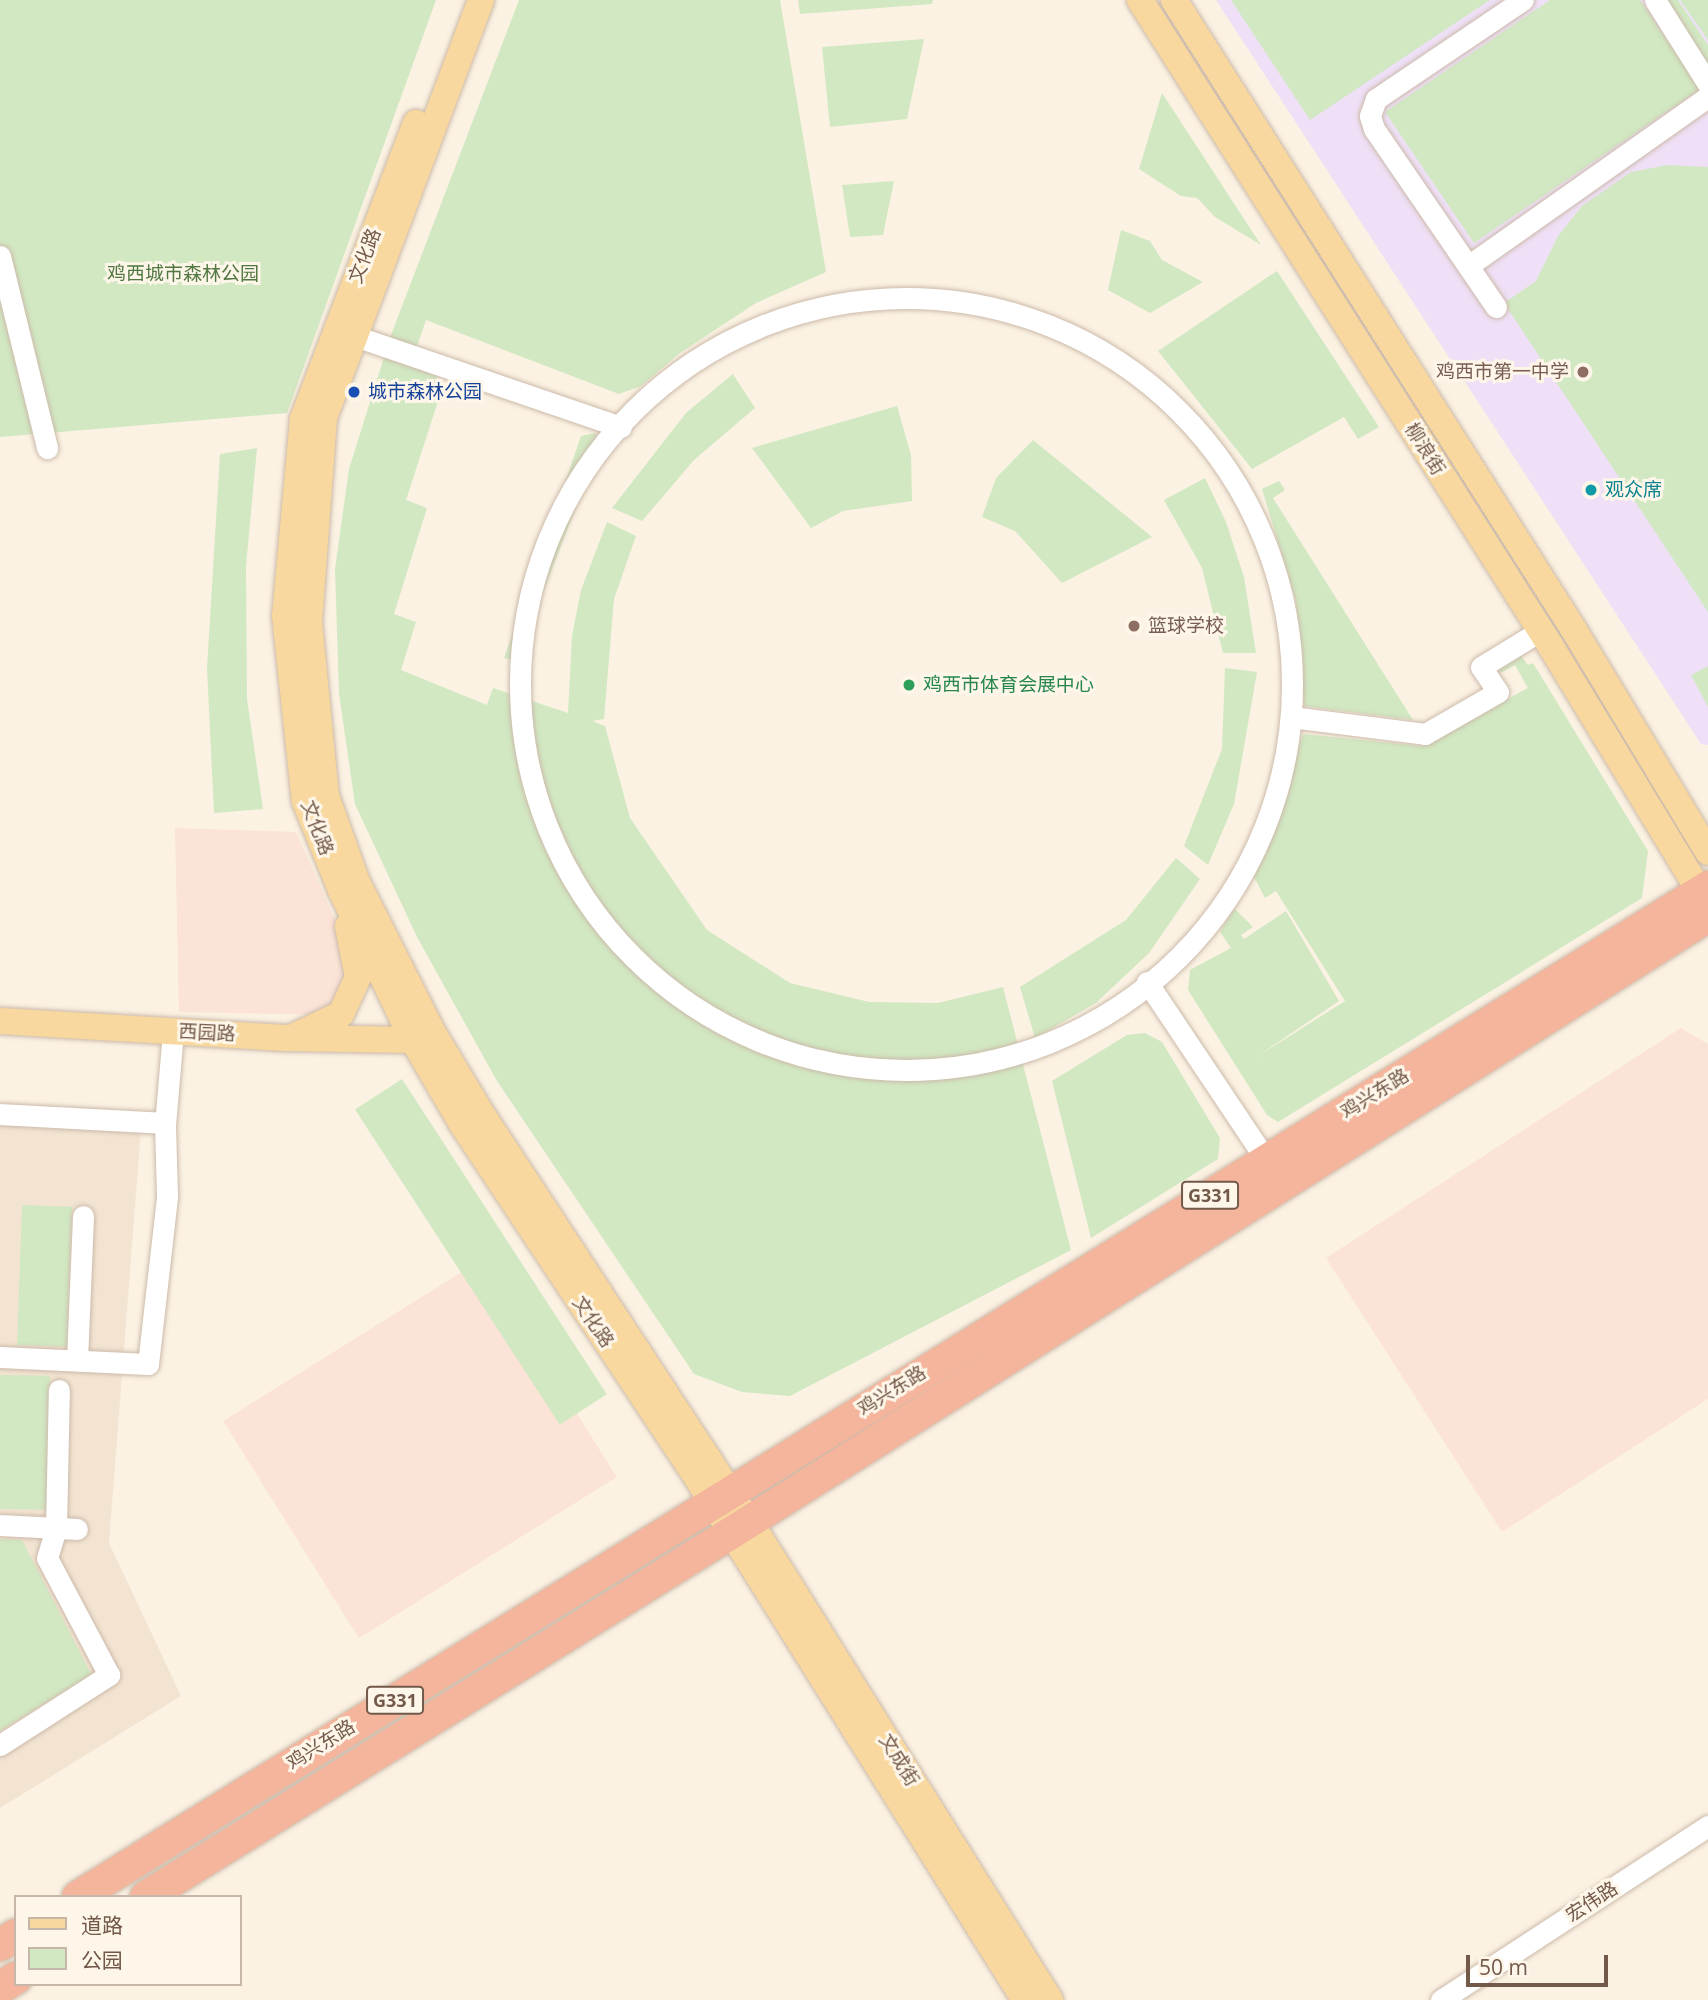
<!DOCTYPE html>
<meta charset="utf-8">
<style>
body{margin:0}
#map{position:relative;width:1708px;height:2000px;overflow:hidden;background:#fbf2e3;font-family:"Open Sans","Noto Sans SC",sans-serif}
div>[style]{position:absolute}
.residential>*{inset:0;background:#f3e4d2}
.commercial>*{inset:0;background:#fbe3d7;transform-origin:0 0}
.education>*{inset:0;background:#efe0f7}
.green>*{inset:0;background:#d1e8c2;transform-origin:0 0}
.roads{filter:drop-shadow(0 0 2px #ccbaaa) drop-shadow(0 0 2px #ccbaaa)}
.minor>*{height:21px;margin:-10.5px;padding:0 10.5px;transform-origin:10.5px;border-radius:10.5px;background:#fff}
.minor>.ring{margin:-10.5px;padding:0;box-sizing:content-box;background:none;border:21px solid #fff;border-radius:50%}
.major>*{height:26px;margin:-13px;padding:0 13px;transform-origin:13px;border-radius:13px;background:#f8d89e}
.highway>*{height:32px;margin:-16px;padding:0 16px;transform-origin:16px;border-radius:16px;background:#f4b59c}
.dots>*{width:19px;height:19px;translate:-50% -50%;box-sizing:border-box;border:4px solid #fef6e9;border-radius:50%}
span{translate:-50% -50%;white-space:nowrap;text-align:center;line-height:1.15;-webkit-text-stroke:6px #fef6e9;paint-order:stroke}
.shield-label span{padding:2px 5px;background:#fef6e9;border:2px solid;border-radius:5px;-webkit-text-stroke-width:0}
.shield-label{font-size:18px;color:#72594a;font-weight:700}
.street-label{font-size:19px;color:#72594a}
.park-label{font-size:19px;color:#517842}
.education-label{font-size:19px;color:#785e54}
.right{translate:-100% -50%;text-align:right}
.left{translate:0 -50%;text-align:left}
.transit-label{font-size:19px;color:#164399}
.culture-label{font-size:19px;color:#0d838f}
.leisure-label{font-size:19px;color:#27864d}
.legend{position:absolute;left:14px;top:1895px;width:228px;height:91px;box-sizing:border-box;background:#fef6e9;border:2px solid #c6b7a9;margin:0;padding:9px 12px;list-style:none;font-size:21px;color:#72594a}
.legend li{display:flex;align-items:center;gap:14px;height:35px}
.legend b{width:35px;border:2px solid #c6b7a9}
.scale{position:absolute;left:1466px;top:1955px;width:142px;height:32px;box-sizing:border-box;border:4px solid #72594a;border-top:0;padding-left:9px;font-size:21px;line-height:24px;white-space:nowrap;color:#72594a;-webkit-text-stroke:5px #fef6e9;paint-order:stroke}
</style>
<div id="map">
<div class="residential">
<div style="clip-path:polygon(0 1110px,142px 1116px,109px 1543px,181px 1696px,0 1808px)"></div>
</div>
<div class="commercial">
<div style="clip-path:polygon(175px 828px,296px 832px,344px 940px,351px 973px,325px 1015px,179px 1012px)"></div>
<div style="clip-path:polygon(1681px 1028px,1708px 1044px,1708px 1399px,1502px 1532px,1326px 1258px)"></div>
<div style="left:481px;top:1260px;width:256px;height:304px;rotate:58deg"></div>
</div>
<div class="education">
<div style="clip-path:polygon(1216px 0,1708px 0,1708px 745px,1701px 744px)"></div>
</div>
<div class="green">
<div style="clip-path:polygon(0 0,436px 0,287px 413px,0 437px)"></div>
<div style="clip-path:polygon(519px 0,780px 0,826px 272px,756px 303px,680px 353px,641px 386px,619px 394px,426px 320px,410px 366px,436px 376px,442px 389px,406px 500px,427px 508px,394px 614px,416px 622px,401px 670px,487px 705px,493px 688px,568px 713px,572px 636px,581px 590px,607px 522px,636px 536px,614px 599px,604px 719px,592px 721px,605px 726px,630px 818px,707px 930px,790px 983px,869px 1002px,938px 1003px,1003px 987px,1071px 1250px,790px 1396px,742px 1392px,694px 1374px,497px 1081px,417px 937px,355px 804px,339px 694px,335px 569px,349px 469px,391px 335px)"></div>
<div style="clip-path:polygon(798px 0,933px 0,932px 4px,800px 14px)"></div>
<div style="clip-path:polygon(1231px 0,1490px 0,1310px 120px)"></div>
<div style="clip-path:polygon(1550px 0,1640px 0,1700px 89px,1474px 243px,1385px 112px)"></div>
<div style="clip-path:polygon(1662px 0,1678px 0,1708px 45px,1708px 69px)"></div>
<div style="clip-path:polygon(1680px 0,1708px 0,1708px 40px)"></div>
<div style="clip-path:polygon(924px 39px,907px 119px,830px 127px,822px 47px)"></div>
<div style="clip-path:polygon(1162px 93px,1261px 245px,1215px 217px,1197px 198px,1181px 196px,1139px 169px)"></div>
<div style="clip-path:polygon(1668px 165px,1708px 167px,1708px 612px,1504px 303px,1536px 281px,1558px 236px,1582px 206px,1631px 172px)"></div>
<div style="clip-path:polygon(894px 181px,883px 235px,850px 237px,842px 185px)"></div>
<div style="clip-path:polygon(1121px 230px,1150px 241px,1162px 260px,1203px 282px,1150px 313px,1108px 290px)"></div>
<div style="clip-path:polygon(1277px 271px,1379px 427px,1358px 439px,1344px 417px,1252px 469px,1158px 351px)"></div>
<div style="clip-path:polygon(733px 374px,755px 408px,694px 460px,642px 521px,612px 508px,686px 413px)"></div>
<div style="clip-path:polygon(897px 406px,911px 455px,912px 501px,843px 511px,811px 528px,752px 448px)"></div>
<div style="clip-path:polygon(595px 433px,601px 443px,532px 621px,526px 664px,504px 658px,581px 436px)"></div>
<div style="clip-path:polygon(1033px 440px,1152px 537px,1062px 583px,1015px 531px,982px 517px,996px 478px)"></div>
<div style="clip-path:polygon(257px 448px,246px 566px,247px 699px,263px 809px,214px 813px,207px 668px,220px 454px)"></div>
<div style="clip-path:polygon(1205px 478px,1226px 522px,1244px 577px,1256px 653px,1223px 653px,1202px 568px,1164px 500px)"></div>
<div style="clip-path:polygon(1279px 481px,1285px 490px,1273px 498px,1413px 720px,1304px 706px,1296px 601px,1262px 489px)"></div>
<div style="clip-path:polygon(1518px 652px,1528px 665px,1533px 663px,1648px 851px,1642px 898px,1278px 1122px,1267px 1115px,1188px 990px,1190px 970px,1231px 948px,1220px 932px,1234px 908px,1253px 927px,1241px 935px,1244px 939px,1286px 911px,1339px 1001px,1255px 1058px,1345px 1001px,1276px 891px,1265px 898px,1254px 877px,1303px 734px,1422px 746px,1528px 688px,1515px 665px,1499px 674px,1502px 662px)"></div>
<div style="clip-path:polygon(1708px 666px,1708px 707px,1691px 675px)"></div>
<div style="clip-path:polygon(1225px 668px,1257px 672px,1234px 804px,1208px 865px,1184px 846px,1222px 749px)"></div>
<div style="clip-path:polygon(1176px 858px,1200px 879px,1149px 953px,1096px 1003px,1035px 1038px,1020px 987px,1126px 920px)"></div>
<div style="clip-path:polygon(1145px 1033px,1162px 1042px,1220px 1138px,1218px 1159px,1091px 1238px,1052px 1081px,1127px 1035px)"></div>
<div style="left:402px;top:1079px;width:376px;height:56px;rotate:57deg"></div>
<div style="left:22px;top:1205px;width:50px;height:140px;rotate:2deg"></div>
<div style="left:0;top:1375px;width:50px;height:134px;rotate:1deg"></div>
<div style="clip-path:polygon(0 1539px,22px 1540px,91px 1674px,0 1731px)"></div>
</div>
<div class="roads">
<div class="minor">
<div style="left:1655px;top:0;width:99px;rotate:57.8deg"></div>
<div style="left:0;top:256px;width:198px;rotate:76.2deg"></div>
<div style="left:1468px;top:266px;width:294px;rotate:-35.2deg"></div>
<div class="ring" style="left:520px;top:298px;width:751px;height:751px"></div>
<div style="left:1496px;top:307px;width:216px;rotate:-124.4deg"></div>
<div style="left:1374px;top:129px;width:14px;rotate:-107deg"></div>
<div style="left:1370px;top:116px;width:18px;rotate:-71deg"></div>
<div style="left:1376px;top:99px;width:177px;rotate:-34deg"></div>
<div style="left:355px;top:336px;width:281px;rotate:18.9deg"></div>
<div style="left:1291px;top:717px;width:135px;rotate:7.2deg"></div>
<div style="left:1425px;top:734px;width:84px;rotate:-29.9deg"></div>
<div style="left:1498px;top:692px;width:30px;rotate:-124deg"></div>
<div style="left:1481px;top:667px;width:69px;rotate:-31.4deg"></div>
<div style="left:1147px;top:982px;width:216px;rotate:56.2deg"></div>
<div style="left:0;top:1114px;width:165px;rotate:3.1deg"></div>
<div style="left:0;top:1357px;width:148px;rotate:2.7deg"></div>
<div style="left:148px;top:1364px;width:169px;rotate:-83.5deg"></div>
<div style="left:167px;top:1196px;width:71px;rotate:-91.6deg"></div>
<div style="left:165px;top:1125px;width:94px;rotate:-85.1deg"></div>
<div style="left:77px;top:1360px;width:144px;rotate:-87.6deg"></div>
<div style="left:0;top:1525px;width:77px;rotate:3deg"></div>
<div style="left:0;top:1745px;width:130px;rotate:-32.7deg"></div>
<div style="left:109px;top:1675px;width:132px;rotate:-117.9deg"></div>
<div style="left:47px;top:1558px;width:31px;rotate:-73deg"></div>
<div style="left:56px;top:1528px;width:138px;rotate:-88.8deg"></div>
<div style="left:1441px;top:2000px;width:319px;rotate:-33.1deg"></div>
</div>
<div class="major">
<div style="left:481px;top:0;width:447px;rotate:110.6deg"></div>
<div style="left:324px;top:418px;width:206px;rotate:94.2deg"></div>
<div style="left:309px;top:623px;width:174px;rotate:84.4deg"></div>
<div style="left:326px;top:796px;width:89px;rotate:70.3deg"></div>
<div style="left:356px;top:880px;width:171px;rotate:63.3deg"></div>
<div style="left:433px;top:1033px;width:93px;rotate:59deg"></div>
<div style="left:481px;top:1113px;width:495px;rotate:56.7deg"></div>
<div style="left:753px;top:1527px;width:559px;rotate:57.88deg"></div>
<div style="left:1140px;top:0;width:764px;rotate:57.56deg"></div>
<div style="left:1550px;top:645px;width:289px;rotate:58.7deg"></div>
<div style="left:1700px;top:892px;width:10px;rotate:37deg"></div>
<div style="left:1174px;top:0;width:746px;rotate:57.59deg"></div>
<div style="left:1574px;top:630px;width:259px;rotate:58.9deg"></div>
<div style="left:416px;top:123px;width:317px;rotate:110.9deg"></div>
<div style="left:303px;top:419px;width:197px;rotate:95.2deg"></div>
<div style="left:285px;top:615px;width:187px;rotate:83.9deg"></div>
<div style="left:305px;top:801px;width:96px;rotate:68deg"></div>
<div style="left:341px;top:890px;width:166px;rotate:64.4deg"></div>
<div style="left:413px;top:1040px;width:97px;rotate:59.7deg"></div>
<div style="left:462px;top:1124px;width:429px;rotate:56.4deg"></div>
<div style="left:699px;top:1481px;width:613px;rotate:57.87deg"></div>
<div style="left:0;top:1021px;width:290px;rotate:3.4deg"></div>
<div style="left:290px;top:1038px;width:123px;rotate:0.9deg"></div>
<div style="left:295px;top:1036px;width:51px;rotate:-25.6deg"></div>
<div style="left:341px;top:1014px;width:41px;rotate:-65.3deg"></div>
<div style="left:358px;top:977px;width:52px;rotate:-101.1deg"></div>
</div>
<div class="highway">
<div style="left:78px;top:1897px;width:1918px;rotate:-31.78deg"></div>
<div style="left:146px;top:1897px;width:689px;rotate:-31.89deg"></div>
<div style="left:731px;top:1533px;width:1156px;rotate:-32.27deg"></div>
<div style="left:0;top:1945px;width:19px;rotate:-32deg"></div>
<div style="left:0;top:1988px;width:19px;rotate:-32deg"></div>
</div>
</div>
<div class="dots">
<div style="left:1583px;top:372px;background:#8d6e63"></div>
<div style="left:354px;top:392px;background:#1a4fb4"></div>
<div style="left:1591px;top:490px;background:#0f9aa8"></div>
<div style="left:1134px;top:626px;background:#8d6e63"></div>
<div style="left:909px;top:685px;background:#2e9e5b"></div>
</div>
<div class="shield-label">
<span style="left:1210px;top:1195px">G331</span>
<span style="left:395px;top:1700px">G331</span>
</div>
<div class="street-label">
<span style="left:365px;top:256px;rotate:-69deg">文化路</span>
<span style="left:1425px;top:449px;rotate:58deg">柳浪街</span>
<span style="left:317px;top:828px;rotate:69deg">文化路</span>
<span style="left:207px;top:1033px;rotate:3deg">西园路</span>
<span style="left:1375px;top:1094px;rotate:-32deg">鸡兴东路</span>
<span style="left:593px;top:1322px;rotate:56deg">文化路</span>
<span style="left:892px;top:1391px;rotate:-32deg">鸡兴东路</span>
<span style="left:321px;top:1745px;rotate:-32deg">鸡兴东路</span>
<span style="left:899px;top:1760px;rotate:58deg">文成街</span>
<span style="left:1592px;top:1902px;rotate:-33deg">宏伟路</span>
</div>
<div class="park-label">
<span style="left:183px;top:274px">鸡西城市森林公园</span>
</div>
<div class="education-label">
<span class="right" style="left:1569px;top:372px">鸡西市第一中学</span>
<span class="left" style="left:1148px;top:626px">篮球学校</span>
</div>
<div class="transit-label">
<span class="left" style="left:368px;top:392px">城市森林公园</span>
</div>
<div class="culture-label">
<span class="left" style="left:1605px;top:490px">观众席</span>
</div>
<div class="leisure-label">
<span class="left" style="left:923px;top:685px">鸡西市体育会展中心</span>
</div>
<ul class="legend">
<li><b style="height:9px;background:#f8d89e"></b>道路</li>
<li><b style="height:19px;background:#d1e8c2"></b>公园</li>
</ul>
<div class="scale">50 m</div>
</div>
